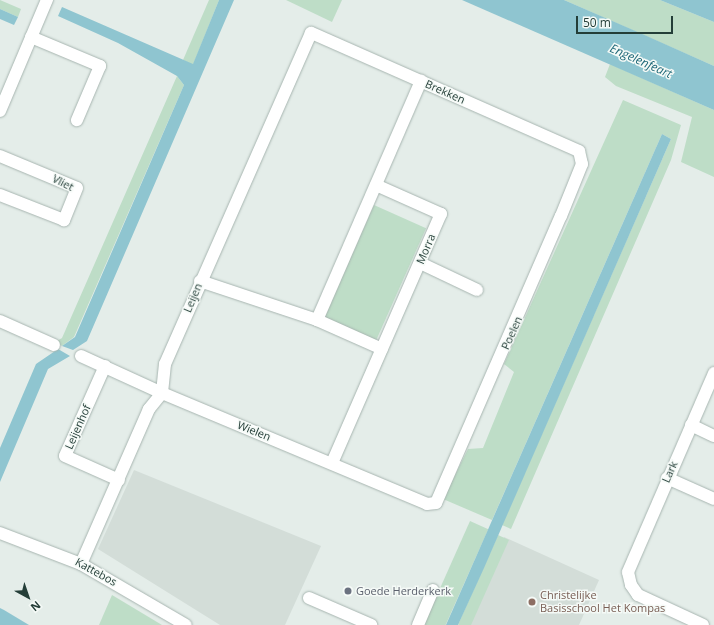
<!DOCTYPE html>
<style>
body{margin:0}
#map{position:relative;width:714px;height:625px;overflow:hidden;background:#e4ede9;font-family:"Open Sans",sans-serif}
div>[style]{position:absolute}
.built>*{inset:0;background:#d3ddd8}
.green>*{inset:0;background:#beddc7;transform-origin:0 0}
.water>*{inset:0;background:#8fc5d0}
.roads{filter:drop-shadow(0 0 1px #a7b5b0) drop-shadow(0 0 1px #a7b5b0)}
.minor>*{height:12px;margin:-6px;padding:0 6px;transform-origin:6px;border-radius:6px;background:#fff}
.dots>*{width:11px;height:11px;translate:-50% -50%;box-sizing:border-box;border:2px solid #f5faf7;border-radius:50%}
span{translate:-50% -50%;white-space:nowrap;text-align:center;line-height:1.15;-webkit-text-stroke:3px #f5faf7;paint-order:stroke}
.street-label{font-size:11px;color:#243e38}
.worship-label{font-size:11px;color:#5b616d}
.left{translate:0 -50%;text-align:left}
.education-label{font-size:11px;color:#785e54}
.water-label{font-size:12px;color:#206979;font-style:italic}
.north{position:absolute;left:8px;top:577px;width:40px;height:40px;-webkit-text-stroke:3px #f5faf7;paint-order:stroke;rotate:140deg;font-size:11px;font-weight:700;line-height:16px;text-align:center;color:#243e38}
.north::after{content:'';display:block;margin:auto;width:14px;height:18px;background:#243e38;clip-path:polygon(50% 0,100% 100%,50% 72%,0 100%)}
.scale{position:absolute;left:576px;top:16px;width:97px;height:18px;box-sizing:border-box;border:2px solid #243e38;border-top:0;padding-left:5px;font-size:12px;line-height:14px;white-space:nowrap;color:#243e38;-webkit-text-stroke:3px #f5faf7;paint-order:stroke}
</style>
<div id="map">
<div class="built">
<div style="clip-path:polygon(134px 470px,321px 546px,285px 625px,220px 625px,98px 549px)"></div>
<div style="clip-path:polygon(504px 537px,599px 580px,579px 625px,466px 625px)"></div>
</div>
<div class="green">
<div style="clip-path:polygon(0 0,21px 9px,18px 17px,0 9px)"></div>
<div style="clip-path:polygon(209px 0,219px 0,193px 65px,183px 60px)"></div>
<div style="clip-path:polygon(286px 0,342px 0,332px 22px)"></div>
<div style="clip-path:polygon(564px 0,660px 0,714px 22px,714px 66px)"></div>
<div style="clip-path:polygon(610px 64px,714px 110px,714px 177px,681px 162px,692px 117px,616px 86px,605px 77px)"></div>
<div style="clip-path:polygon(177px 76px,184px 85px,74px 337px,62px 346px,55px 342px,62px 338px)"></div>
<div style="clip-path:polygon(623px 100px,681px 125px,671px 160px,511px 529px,502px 525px,671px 139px,662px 134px,492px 520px,443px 499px,468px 449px,483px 448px,514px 372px,504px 364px)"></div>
<div style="left:374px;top:205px;width:57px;height:123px;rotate:24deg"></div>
<div style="left:470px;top:521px;width:20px;height:113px;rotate:24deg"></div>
<div style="left:498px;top:535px;width:12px;height:98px;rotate:24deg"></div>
<div style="clip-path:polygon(112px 595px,162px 625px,99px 625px)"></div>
</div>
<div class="water">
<div style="clip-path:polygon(219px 0,234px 0,87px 341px,73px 350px,62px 346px,75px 337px,184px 85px,177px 76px,118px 43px,58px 16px,62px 7px,193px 64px)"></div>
<div style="clip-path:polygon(462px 0,564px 0,640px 33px,714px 66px,714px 110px)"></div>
<div style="clip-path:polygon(660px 0,714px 0,714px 22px)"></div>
<div style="clip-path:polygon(0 9px,18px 17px,14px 25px,0 19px)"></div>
<div style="clip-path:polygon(662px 134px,671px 139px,484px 568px,458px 625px,446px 625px)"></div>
<div style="clip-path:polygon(58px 349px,70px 356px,48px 369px,0 482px,0 448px,36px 364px)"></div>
<div style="clip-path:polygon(0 608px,4px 610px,29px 625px,0 625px)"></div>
</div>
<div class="roads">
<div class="minor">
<div style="left:31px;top:37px;width:75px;rotate:22.8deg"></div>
<div style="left:100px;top:66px;width:59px;rotate:113.1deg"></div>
<div style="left:0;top:111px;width:121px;rotate:-67.1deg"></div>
<div style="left:0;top:156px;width:83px;rotate:22.6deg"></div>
<div style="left:77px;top:188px;width:35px;rotate:112deg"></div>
<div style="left:64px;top:220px;width:69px;rotate:-158.7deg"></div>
<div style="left:420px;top:263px;width:63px;rotate:25.3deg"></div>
<div style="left:200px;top:281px;width:123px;rotate:18.4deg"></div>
<div style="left:317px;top:320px;width:71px;rotate:24deg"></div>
<div style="left:317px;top:320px;width:261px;rotate:-66.5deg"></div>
<div style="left:0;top:321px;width:59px;rotate:24deg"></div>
<div style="left:81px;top:356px;width:89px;rotate:24.6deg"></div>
<div style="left:162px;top:393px;width:287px;rotate:22.7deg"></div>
<div style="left:427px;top:504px;width:9px;rotate:-6deg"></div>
<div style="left:436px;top:503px;width:313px;rotate:-66.5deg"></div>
<div style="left:561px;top:216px;width:56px;rotate:-68deg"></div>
<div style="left:582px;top:164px;width:13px;rotate:-103deg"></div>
<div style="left:579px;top:151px;width:293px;rotate:-156.2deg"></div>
<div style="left:311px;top:33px;width:362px;rotate:113.8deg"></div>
<div style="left:165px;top:364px;width:29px;rotate:96deg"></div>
<div style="left:162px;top:393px;width:21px;rotate:129deg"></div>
<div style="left:149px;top:409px;width:169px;rotate:113.7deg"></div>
<div style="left:105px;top:366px;width:98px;rotate:114deg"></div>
<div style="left:65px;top:456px;width:59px;rotate:24deg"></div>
<div style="left:691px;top:425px;width:25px;rotate:26deg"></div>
<div style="left:332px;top:463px;width:272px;rotate:-66.4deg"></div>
<div style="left:441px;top:214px;width:71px;rotate:-156deg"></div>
<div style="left:667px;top:478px;width:51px;rotate:24.1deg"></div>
<div style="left:0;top:533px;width:87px;rotate:20.9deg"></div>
<div style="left:81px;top:564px;width:121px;rotate:30.2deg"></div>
<div style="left:309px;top:598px;width:68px;rotate:23.5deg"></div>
<div style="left:418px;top:625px;width:38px;rotate:-67deg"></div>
<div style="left:703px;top:625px;width:72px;rotate:-155.2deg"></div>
<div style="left:638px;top:595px;width:12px;rotate:-125deg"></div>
<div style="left:631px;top:585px;width:13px;rotate:-103deg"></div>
<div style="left:628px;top:572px;width:217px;rotate:-66.6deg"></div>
</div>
</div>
<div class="dots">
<div style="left:348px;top:591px;background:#6b7280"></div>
<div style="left:532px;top:602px;background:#8d6e63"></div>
</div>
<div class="street-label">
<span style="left:445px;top:92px;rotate:24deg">Brekken</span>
<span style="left:63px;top:183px;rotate:27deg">Vliet</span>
<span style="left:426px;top:249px;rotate:-67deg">Morra</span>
<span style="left:193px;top:298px;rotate:-67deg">Leijen</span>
<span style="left:512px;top:333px;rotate:-66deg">Poelen</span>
<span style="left:78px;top:427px;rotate:-66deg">Leijenhof</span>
<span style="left:254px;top:431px;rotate:22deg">Wielen</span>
<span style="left:670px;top:472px;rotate:-66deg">Lark</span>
<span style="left:96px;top:572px;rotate:29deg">Kattebos</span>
</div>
<div class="worship-label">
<span class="left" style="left:356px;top:591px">Goede Herderkerk</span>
</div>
<div class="education-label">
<span class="left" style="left:540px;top:602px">Christelijke<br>Basisschool Het Kompas</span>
</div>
<div class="water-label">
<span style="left:641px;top:61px;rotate:24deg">Engelenfeart</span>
</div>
<div class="north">N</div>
<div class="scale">50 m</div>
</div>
